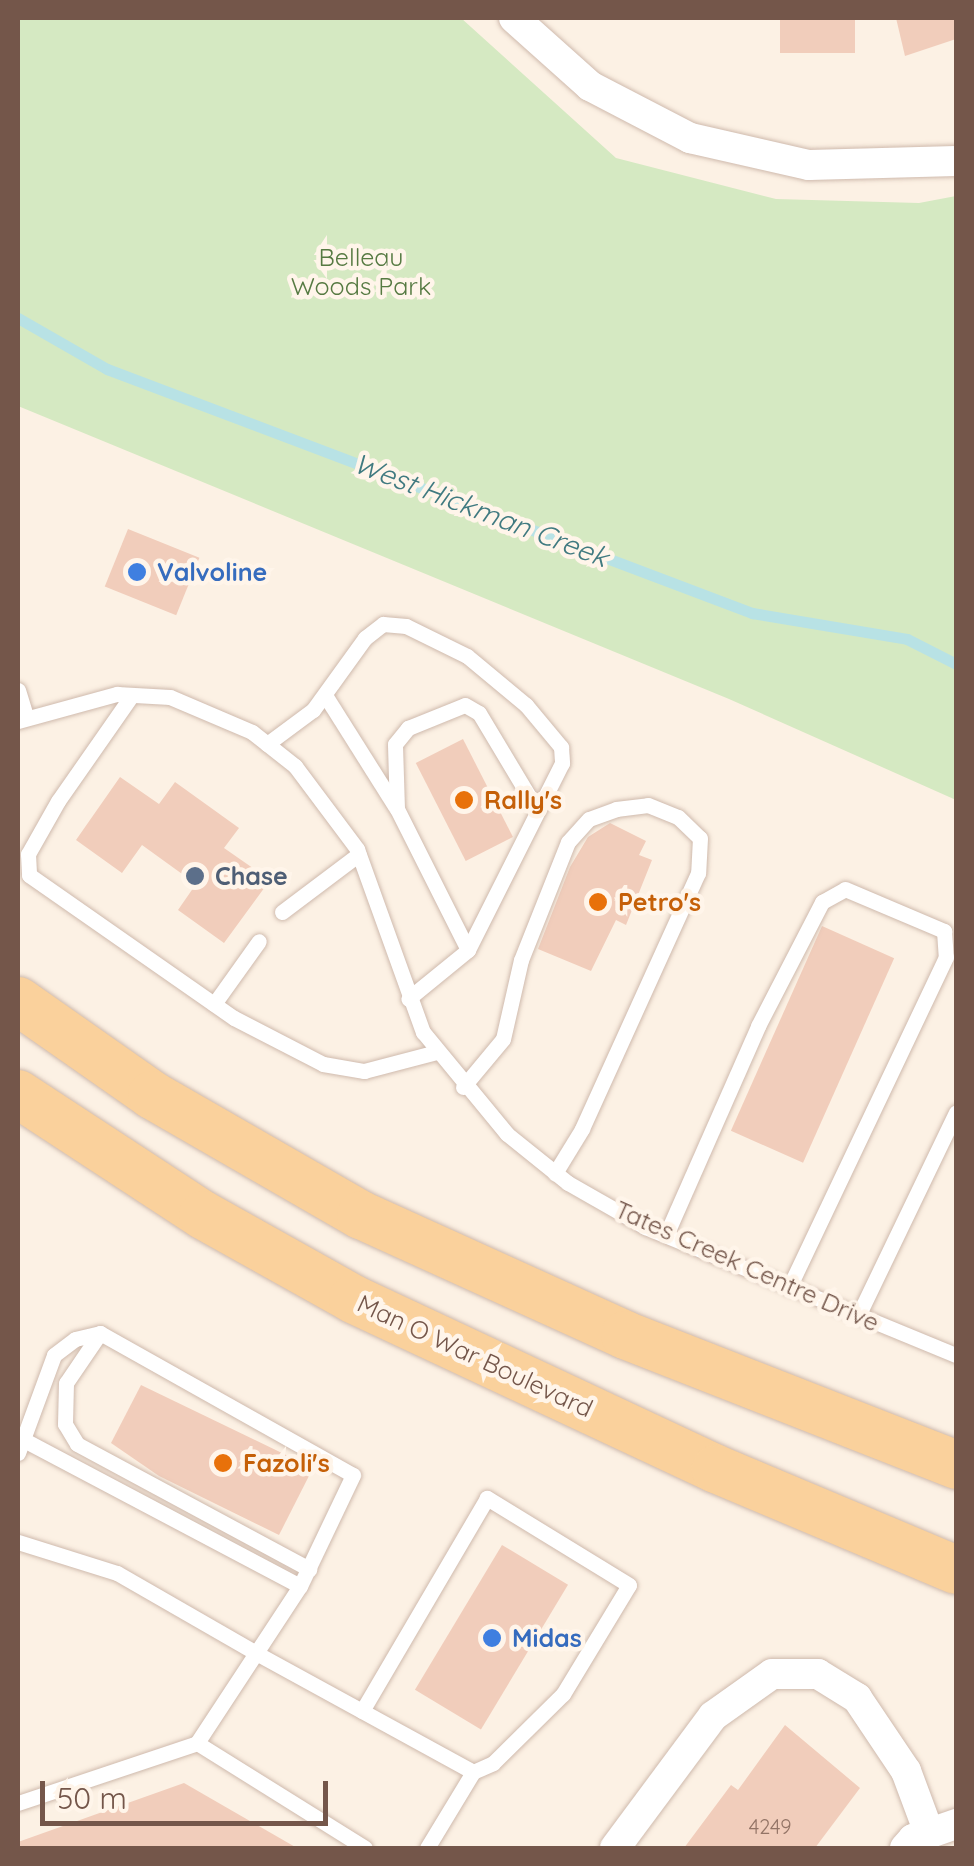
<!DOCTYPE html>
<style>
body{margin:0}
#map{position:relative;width:974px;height:1866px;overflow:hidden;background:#fcf1e4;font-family:Quicksand,sans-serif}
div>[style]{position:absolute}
.green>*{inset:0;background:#d5e9c2}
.stream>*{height:11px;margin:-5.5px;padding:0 5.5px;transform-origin:5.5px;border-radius:5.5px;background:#b8e2e5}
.building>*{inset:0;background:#f1cdbb;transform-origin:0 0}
.roads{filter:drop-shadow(0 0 2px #cfbaad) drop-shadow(0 0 2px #cfbaad)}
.lane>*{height:15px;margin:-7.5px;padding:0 7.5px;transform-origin:7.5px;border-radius:7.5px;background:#fff}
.street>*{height:30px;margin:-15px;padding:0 15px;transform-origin:15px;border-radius:15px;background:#fff}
.primary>*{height:48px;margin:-24px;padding:0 24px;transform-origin:24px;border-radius:24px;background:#fad19c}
.dots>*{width:28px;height:28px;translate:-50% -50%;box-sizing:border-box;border:5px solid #fff5ea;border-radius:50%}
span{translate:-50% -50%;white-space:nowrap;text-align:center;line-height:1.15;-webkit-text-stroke:9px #fff5ea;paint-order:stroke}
.number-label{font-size:20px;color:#937466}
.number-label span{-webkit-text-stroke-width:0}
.park-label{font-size:25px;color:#567a42}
.shop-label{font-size:25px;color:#366cbe;font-weight:700}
.left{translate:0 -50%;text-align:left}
.food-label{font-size:25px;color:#c56008;font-weight:700}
.service-label{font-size:25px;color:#4e5e75;font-weight:700}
.street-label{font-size:25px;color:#74564a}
.water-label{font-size:28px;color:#407a80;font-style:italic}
.frame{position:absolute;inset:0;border:20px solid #74564a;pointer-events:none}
.scale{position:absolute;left:40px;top:1781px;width:288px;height:45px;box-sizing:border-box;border:5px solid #74564a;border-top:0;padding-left:12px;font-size:30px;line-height:35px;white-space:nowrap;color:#74564a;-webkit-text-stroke:8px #fff5ea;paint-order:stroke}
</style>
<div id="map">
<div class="green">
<div style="clip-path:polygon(18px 18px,461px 18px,616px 158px,776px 199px,919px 203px,956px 196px,956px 800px,729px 699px,18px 406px)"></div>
</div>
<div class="stream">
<div style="left:18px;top:318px;width:103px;rotate:29.8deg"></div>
<div style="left:107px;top:369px;width:690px;rotate:20.72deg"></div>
<div style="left:752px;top:613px;width:157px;rotate:9.5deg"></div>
<div style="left:907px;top:639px;width:55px;rotate:27deg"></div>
</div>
<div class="building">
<div style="left:780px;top:18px;width:75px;height:35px"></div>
<div style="clip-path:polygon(896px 18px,956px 18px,956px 39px,905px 56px)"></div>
<div style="left:128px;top:529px;width:77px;height:62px;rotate:22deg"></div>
<div style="left:463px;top:739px;width:110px;height:53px;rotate:63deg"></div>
<div style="clip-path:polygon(120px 777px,159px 804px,175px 782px,239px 828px,224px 848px,270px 880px,224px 943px,178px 910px,196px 884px,142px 845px,122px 873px,76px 840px)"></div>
<div style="clip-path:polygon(610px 823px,646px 841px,639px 855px,652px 860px,626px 925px,616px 920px,591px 971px,538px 949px,570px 867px,588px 837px)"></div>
<div style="left:822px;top:926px;width:79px;height:224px;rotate:24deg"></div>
<div style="clip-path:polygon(141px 1385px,313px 1468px,279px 1535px,159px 1476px,111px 1443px)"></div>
<div style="left:502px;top:1545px;width:77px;height:169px;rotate:31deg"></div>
<div style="clip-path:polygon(785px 1725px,860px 1788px,815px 1848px,684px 1848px,731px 1785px,738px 1790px)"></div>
<div style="clip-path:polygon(184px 1783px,297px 1848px,18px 1848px,18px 1842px)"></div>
</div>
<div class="roads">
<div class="lane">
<div style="left:18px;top:690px;width:28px;rotate:73deg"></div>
<div style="left:132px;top:695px;width:129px;rotate:124.9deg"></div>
<div style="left:58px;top:801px;width:61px;rotate:119.5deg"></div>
<div style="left:28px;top:854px;width:21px;rotate:87deg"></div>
<div style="left:29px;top:875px;width:250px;rotate:34.9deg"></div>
<div style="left:234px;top:1018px;width:100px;rotate:27.3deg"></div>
<div style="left:323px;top:1064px;width:42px;rotate:9.7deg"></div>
<div style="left:364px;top:1071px;width:75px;rotate:-14.6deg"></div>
<div style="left:325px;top:695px;width:131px;rotate:57.8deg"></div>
<div style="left:18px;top:721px;width:103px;rotate:-15.3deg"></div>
<div style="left:117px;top:694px;width:53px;rotate:3.2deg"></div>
<div style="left:170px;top:697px;width:89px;rotate:23.1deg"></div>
<div style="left:252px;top:732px;width:55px;rotate:38.3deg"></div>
<div style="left:295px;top:766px;width:104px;rotate:53.2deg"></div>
<div style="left:357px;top:849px;width:195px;rotate:70.2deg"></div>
<div style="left:423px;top:1032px;width:132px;rotate:50.5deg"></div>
<div style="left:507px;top:1134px;width:78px;rotate:38.8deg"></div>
<div style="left:568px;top:1183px;width:89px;rotate:29.7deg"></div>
<div style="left:645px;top:1227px;width:336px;rotate:22.4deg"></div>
<div style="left:267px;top:744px;width:57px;rotate:-36.5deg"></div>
<div style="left:313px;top:710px;width:89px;rotate:-54.2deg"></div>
<div style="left:365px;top:638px;width:23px;rotate:-38deg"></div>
<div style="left:383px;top:624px;width:23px;rotate:5deg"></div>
<div style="left:406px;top:626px;width:68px;rotate:26.2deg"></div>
<div style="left:467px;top:656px;width:77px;rotate:39.7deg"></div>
<div style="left:526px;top:705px;width:55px;rotate:50.2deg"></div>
<div style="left:561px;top:747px;width:16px;rotate:86deg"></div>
<div style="left:562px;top:763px;width:209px;rotate:116.7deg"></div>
<div style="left:468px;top:950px;width:77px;rotate:140.8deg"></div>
<div style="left:282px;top:912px;width:96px;rotate:-37deg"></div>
<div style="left:468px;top:950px;width:158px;rotate:-116.7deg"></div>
<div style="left:397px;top:809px;width:65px;rotate:-91.8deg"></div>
<div style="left:395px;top:744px;width:21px;rotate:-51deg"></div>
<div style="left:408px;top:728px;width:61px;rotate:-22deg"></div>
<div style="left:465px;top:705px;width:16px;rotate:30deg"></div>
<div style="left:479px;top:713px;width:113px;rotate:59.1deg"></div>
<div style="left:214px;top:1004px;width:77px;rotate:-54.5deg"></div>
<div style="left:463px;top:1087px;width:62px;rotate:-50.2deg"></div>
<div style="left:503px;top:1039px;width:81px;rotate:-77.2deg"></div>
<div style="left:521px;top:960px;width:127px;rotate:-68.3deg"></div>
<div style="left:568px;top:842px;width:31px;rotate:-48deg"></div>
<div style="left:589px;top:819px;width:29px;rotate:-20deg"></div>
<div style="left:616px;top:809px;width:32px;rotate:-7deg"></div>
<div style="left:648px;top:805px;width:32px;rotate:22deg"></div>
<div style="left:678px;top:817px;width:30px;rotate:44deg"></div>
<div style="left:700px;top:838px;width:35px;rotate:93deg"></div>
<div style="left:698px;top:873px;width:281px;rotate:114.4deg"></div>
<div style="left:582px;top:1129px;width:52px;rotate:121.5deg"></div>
<div style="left:666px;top:1235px;width:228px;rotate:-66.2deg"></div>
<div style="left:758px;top:1026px;width:140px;rotate:-62.7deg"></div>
<div style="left:822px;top:902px;width:26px;rotate:-29deg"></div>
<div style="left:845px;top:889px;width:108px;rotate:23deg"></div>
<div style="left:944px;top:931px;width:26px;rotate:86deg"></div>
<div style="left:946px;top:957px;width:366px;rotate:115.4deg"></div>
<div style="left:858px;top:1316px;width:226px;rotate:-64.3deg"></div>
<div style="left:100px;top:1333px;width:60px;rotate:124.2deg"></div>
<div style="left:66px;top:1383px;width:41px;rotate:91.4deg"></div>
<div style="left:65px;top:1424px;width:23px;rotate:59deg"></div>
<div style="left:77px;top:1444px;width:264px;rotate:28.3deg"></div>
<div style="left:24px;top:1440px;width:312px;rotate:27.9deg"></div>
<div style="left:18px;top:1453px;width:104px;rotate:-69.8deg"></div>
<div style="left:54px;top:1355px;width:26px;rotate:-37deg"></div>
<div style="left:75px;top:1339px;width:26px;rotate:-13deg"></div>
<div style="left:100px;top:1333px;width:290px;rotate:29.3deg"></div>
<div style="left:353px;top:1475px;width:123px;rotate:115.5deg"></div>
<div style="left:300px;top:1586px;width:188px;rotate:123.3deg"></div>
<div style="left:18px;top:1542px;width:104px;rotate:17.4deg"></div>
<div style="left:117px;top:1573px;width:160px;rotate:29.9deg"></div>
<div style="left:256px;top:1653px;width:247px;rotate:28.7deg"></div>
<div style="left:473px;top:1772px;width:22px;rotate:-24deg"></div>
<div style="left:493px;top:1763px;width:98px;rotate:-44.6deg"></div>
<div style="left:563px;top:1694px;width:127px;rotate:-58.8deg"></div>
<div style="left:629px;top:1585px;width:167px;rotate:-148.5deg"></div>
<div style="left:487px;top:1498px;width:247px;rotate:120.4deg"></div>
<div style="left:18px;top:1803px;width:189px;rotate:-18.5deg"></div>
<div style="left:197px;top:1743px;width:198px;rotate:32deg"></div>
<div style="left:427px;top:1848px;width:89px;rotate:-58.8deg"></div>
</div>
<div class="street">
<div style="left:514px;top:18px;width:102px;rotate:41.8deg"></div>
<div style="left:590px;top:86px;width:113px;rotate:27.5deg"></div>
<div style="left:690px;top:138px;width:122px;rotate:12.8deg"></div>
<div style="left:809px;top:165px;width:147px;rotate:-1.6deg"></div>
<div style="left:615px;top:1848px;width:164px;rotate:-53.4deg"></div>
<div style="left:713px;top:1716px;width:72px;rotate:-35.4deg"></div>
<div style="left:772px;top:1674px;width:46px"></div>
<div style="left:818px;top:1674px;width:46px;rotate:31.6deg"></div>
<div style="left:857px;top:1698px;width:88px;rotate:56.1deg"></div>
<div style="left:906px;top:1771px;width:66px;rotate:69.6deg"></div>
<div style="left:905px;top:1848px;width:12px;rotate:-48deg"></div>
<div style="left:913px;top:1839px;width:46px;rotate:-19.2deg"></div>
</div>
<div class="primary">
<div style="left:18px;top:1001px;width:164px;rotate:35deg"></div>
<div style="left:152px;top:1095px;width:241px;rotate:29.9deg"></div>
<div style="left:361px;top:1215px;width:290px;rotate:24.4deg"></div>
<div style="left:625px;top:1335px;width:356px;rotate:21.4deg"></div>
<div style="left:18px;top:1094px;width:221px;rotate:33.2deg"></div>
<div style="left:203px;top:1215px;width:172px;rotate:29.2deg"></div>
<div style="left:353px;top:1299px;width:401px;rotate:25.1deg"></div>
<div style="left:716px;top:1469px;width:260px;rotate:22.8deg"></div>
</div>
</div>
<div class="dots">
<div style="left:137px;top:572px;background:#3f7fe0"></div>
<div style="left:464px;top:800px;background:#e8710a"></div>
<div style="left:195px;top:876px;background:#5c6f8a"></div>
<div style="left:598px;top:902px;background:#e8710a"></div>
<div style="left:223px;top:1463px;background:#e8710a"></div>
<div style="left:492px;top:1638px;background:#3f7fe0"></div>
</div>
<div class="number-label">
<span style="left:770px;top:1826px">4249</span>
</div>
<div class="park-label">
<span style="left:361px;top:272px">Belleau<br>Woods Park</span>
</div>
<div class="shop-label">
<span class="left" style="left:157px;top:572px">Valvoline</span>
<span class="left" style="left:512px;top:1638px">Midas</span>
</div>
<div class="food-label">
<span class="left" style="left:484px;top:800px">Rally's</span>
<span class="left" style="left:618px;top:902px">Petro's</span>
<span class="left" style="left:243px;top:1463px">Fazoli's</span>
</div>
<div class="service-label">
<span class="left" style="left:215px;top:876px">Chase</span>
</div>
<div class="street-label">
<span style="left:747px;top:1266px;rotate:24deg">Tates Creek Centre Drive</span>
<span style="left:475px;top:1356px;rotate:25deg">Man O War Boulevard</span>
</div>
<div class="water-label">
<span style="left:481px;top:510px;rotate:21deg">West Hickman Creek</span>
</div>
<div class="frame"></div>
<div class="scale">50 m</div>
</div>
